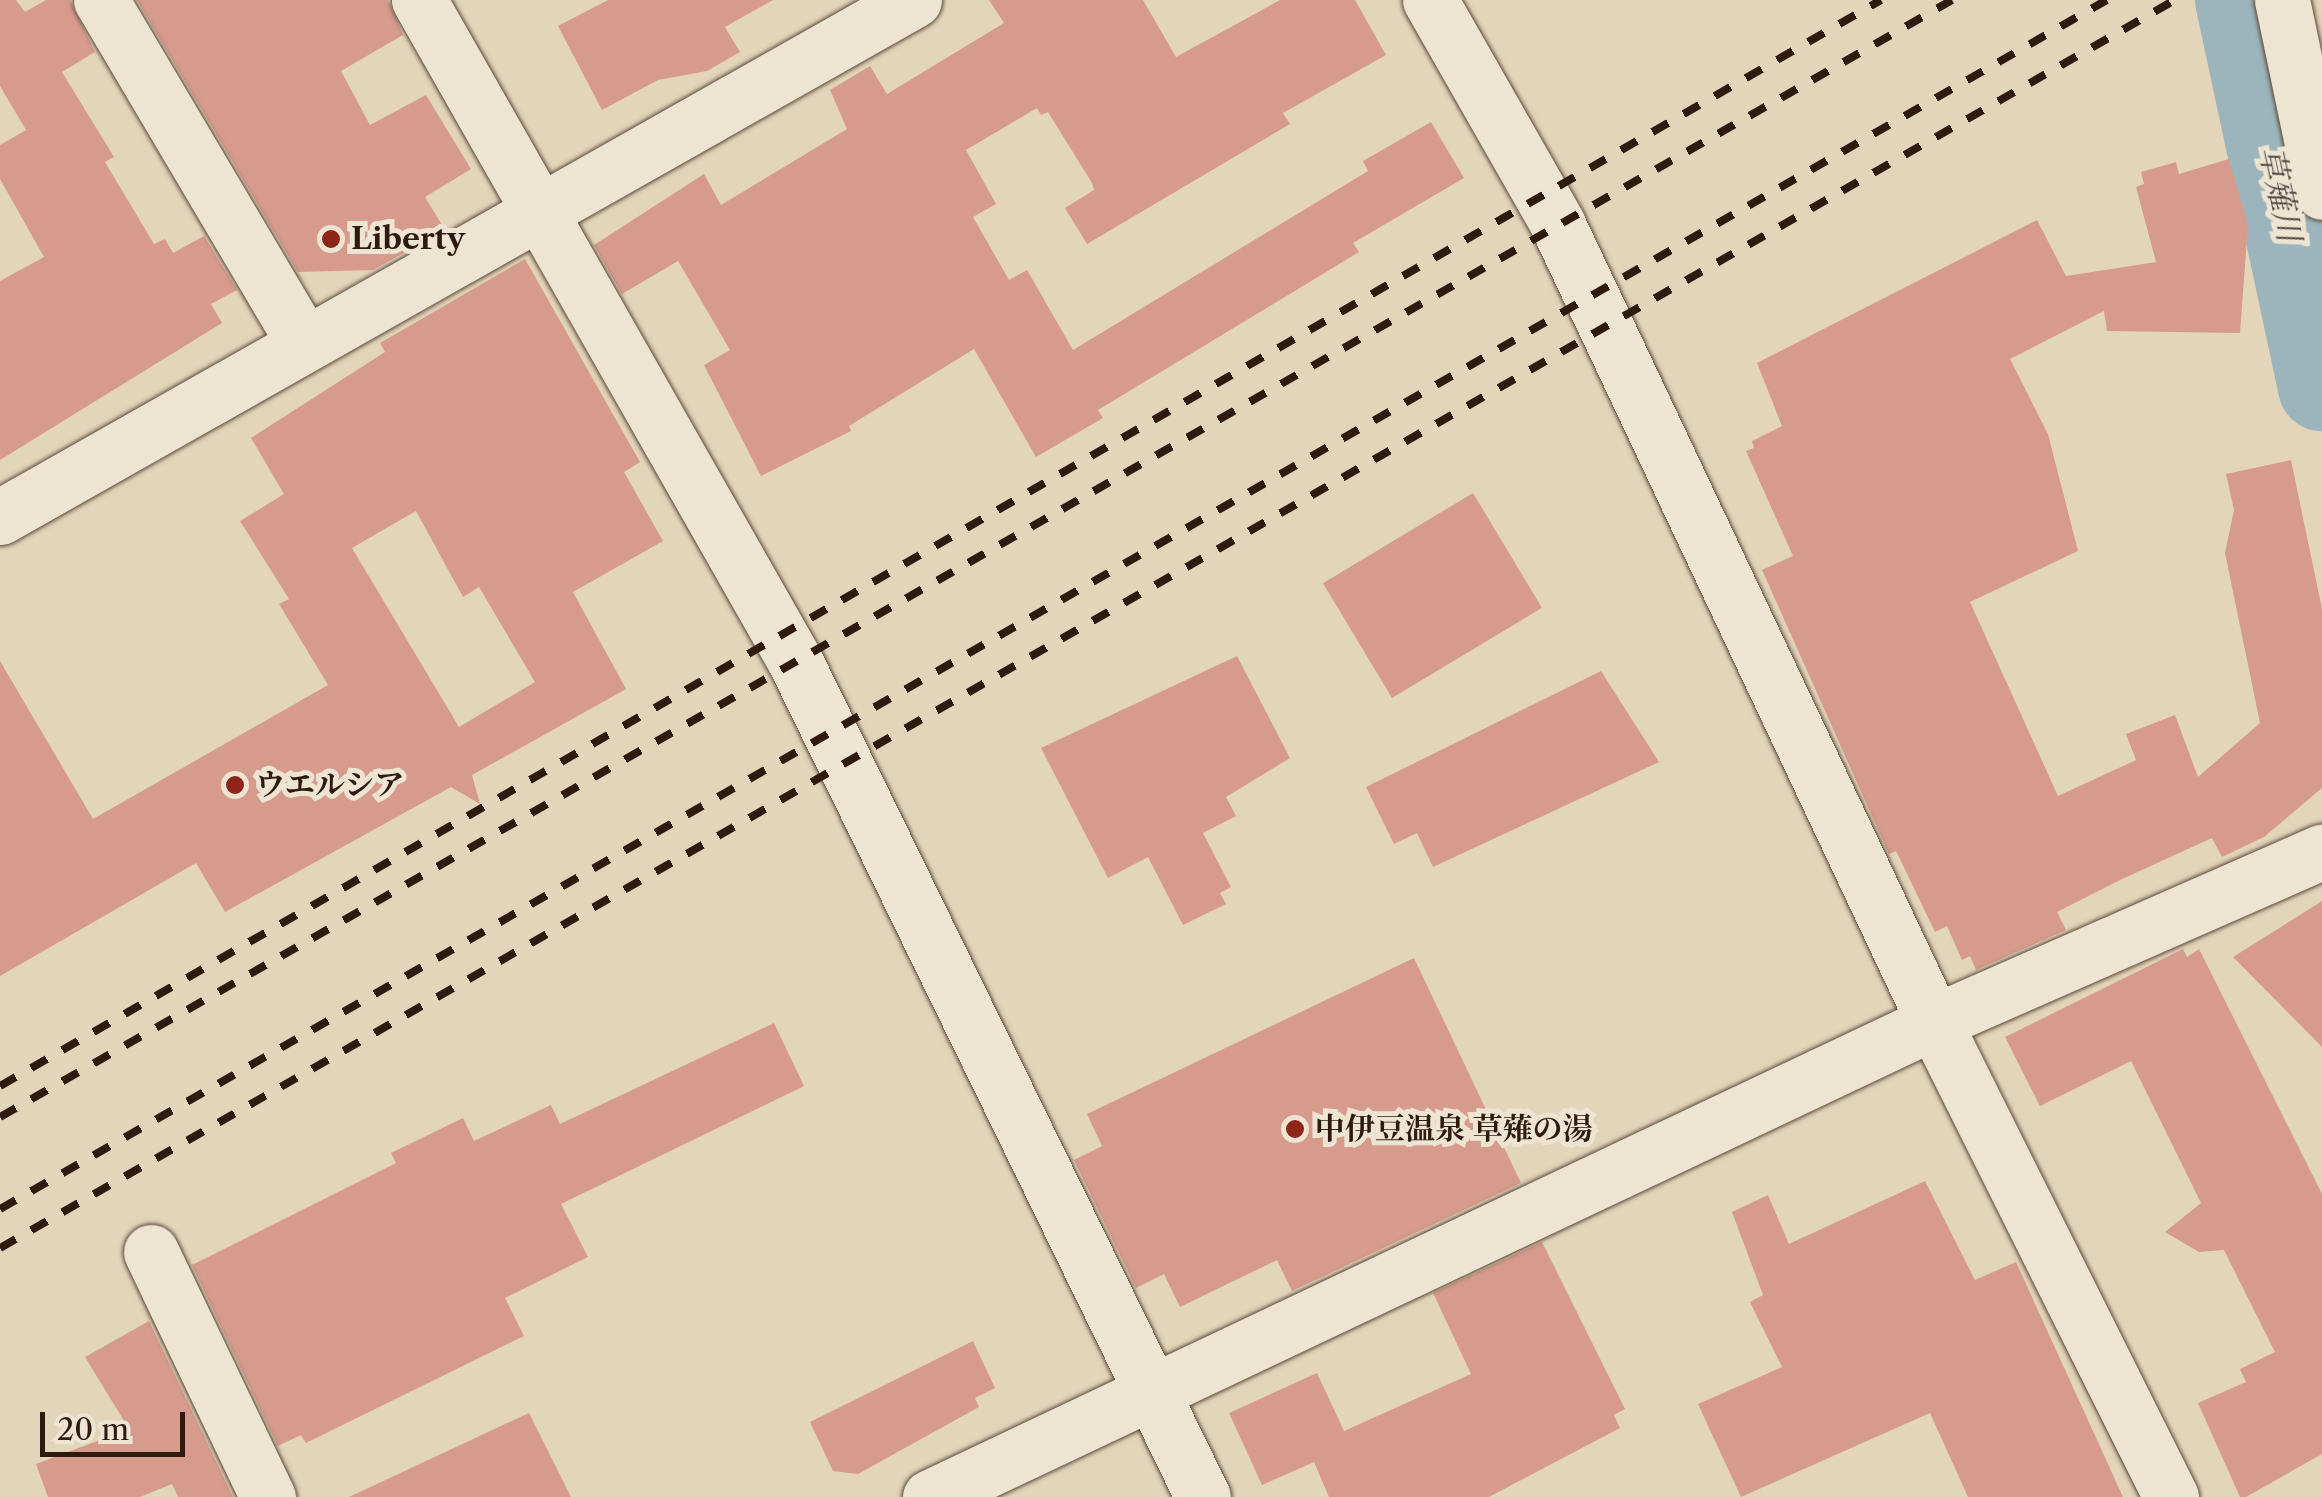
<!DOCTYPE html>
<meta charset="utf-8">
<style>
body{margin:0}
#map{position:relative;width:2322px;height:1497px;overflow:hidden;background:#e3d5ba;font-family:"Libre Caslon Text","Noto Serif JP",serif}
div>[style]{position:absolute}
.river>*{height:88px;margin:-44px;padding:0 44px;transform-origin:44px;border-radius:44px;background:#9cb5bc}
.building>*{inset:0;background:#d79b8e;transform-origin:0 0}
.roads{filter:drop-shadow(0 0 2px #5c493a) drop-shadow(0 0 2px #5c493a)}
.minor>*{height:55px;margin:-27.5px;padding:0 27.5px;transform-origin:27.5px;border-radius:27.5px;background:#ede4d2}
.rail>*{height:8px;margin-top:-4px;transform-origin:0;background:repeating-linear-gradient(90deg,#2f1a10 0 18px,transparent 0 36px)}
.dots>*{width:28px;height:28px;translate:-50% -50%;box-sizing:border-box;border:5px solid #ede4d2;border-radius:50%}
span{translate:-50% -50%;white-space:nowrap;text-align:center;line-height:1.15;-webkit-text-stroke:10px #ede4d2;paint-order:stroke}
.poi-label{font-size:30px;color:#2f1a10;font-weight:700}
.left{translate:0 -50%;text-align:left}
.water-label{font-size:32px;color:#504844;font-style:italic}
.scale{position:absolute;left:40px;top:1412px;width:145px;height:45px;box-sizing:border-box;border:5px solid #2f1a10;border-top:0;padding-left:12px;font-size:30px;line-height:35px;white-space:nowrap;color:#2f1a10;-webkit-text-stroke:8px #ede4d2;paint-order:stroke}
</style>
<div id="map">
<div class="river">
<div style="left:2239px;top:0;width:396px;rotate:77.9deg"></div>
</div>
<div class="building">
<div style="clip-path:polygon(0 0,16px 0,25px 12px,46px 0,70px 0,95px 52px,62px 72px,114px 157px,105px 162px,154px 244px,165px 239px,173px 253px,204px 236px,237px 290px,211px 304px,222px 323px,0 460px,0 281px,44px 257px,0 179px,0 145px,26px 130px,0 86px)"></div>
<div style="clip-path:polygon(137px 0,388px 0,403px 35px,341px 71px,370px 125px,426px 95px,471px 169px,425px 197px,445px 230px,373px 270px,298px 272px)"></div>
<div style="clip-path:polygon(608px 0,773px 0,725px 27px,740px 52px,707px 71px,658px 80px,602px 110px,558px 26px)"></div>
<div style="clip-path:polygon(989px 0,1143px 0,1176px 57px,1280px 0,1355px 0,1386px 55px,1283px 113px,1290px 124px,1087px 244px,1065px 208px,1094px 190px,1092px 183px,1048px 112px,1041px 115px,1037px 108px,966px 150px,996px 204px,973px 217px,1009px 280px,1027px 270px,1073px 350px,1368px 171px,1363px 161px,1431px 122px,1464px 178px,1353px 243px,1359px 252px,1098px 410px,1103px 418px,1036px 457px,974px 349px,849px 426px,851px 431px,761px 476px,704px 365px,730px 350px,678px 261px,622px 294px,594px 245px,704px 174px,721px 205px,847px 129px,830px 90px,870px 66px,887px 94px,1004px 23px)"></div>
<div style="clip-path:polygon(2229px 159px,2248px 225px,2240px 333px,2107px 331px,2104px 311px,2010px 359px,2048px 434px,2078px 551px,1970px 602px,2058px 796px,2136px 760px,2126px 734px,2175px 715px,2198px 777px,2260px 723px,2225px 553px,2234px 510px,2226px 474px,2291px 460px,2322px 609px,2322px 788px,2264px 837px,2222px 857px,2212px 838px,2120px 880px,2057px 912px,2066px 930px,1976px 970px,1970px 956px,1962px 960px,1947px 926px,1935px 932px,1896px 851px,1889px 854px,1762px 570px,1793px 556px,1746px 451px,1754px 448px,1752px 441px,1782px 426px,1757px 363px,2037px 220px,2066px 276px,2156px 262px,2136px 187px,2144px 184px,2141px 172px,2176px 162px,2179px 174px)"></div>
<div style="clip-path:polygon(evenodd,525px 259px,640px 462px,624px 472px,663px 541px,573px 592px,626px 689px,472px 775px,480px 804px,451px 787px,225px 912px,196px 863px,0 976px,0 661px,93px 819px,328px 685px,279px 604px,289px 599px,240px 521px,284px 494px,251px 438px,385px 352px,380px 343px,525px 259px,416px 511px,463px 597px,479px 587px,535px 682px,459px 727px,352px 548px,416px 511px)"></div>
<div style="left:1473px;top:493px;width:134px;height:175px;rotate:59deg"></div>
<div style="clip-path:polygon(1237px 656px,1290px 758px,1226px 797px,1236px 816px,1203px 833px,1231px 887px,1220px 893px,1226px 904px,1183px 925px,1148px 857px,1108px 878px,1041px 748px)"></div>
<div style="clip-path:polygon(1601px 671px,1659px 762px,1433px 867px,1417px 833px,1394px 844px,1366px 787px)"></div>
<div style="clip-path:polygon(2322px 901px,2322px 1047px,2233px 957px)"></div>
<div style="clip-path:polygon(2183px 949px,2187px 957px,2199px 949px,2322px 1194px,2322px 1454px,2246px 1497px,2240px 1497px,2198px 1403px,2246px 1382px,2240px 1369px,2275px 1352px,2224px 1250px,2199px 1252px,2165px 1232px,2201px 1203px,2131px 1061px,2040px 1106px,2005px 1037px)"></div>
<div style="clip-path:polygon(1414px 958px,1521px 1183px,1292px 1291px,1277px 1260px,1180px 1307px,1164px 1274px,1136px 1288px,1074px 1160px,1102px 1146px,1087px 1114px)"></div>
<div style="clip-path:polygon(774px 1023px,804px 1086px,561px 1204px,588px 1257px,505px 1298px,524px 1336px,306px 1443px,301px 1435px,278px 1446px,192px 1265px,396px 1163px,391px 1153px,463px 1118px,474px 1141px,551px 1105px,560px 1124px)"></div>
<div style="clip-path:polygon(1925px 1181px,1975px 1280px,2016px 1262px,2123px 1497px,1968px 1497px,1930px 1413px,1741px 1497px,1698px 1404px,1782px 1367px,1750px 1302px,1763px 1295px,1732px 1212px,1768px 1195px,1789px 1244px)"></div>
<div style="clip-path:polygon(1542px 1242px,1625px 1409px,1614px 1415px,1620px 1428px,1489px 1497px,1329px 1497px,1314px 1462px,1262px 1485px,1229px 1413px,1317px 1373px,1344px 1431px,1471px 1374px,1433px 1293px)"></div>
<div style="clip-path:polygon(149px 1321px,233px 1497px,178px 1497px,172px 1484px,140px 1497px,48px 1497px,36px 1464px,129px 1429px,85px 1357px)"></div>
<div style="clip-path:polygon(973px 1341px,995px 1388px,975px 1398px,979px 1407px,858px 1474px,833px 1471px,810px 1422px)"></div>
<div style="clip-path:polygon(529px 1413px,571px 1497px,349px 1497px)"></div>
</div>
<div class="roads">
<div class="minor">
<div style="left:101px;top:0;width:399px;rotate:59.4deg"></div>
<div style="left:419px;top:0;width:760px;rotate:60.37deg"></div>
<div style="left:795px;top:661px;width:930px;rotate:63.99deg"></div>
<div style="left:1430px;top:0;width:257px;rotate:60.3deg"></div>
<div style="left:1557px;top:223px;width:883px;rotate:64.74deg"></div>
<div style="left:1934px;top:1022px;width:531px;rotate:63.48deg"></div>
<div style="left:2282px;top:0;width:196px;rotate:78.2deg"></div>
<div style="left:0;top:517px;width:1050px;rotate:-29.49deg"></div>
<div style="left:151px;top:1252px;width:272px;rotate:64.5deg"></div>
<div style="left:930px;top:1497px;width:1111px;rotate:-25.32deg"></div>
<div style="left:1934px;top:1022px;width:424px;rotate:-23.7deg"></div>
</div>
</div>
<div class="rail">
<div style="left:0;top:1086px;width:2172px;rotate:-30deg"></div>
<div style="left:0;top:1117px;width:2249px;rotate:-29.78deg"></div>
<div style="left:0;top:1209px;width:2429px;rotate:-29.85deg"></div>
<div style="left:0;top:1248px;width:2508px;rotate:-29.85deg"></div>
</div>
<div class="dots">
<div style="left:331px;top:239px;background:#8f2418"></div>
<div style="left:235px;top:785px;background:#8f2418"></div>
<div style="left:1295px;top:1129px;background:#8f2418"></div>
</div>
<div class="poi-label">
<span class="left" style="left:351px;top:239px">Liberty</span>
<span class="left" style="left:255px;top:785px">ウエルシア</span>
<span class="left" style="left:1315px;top:1129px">中伊豆温泉 草薙の湯</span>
</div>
<div class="water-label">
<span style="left:2280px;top:194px;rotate:78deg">草薙川</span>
</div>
<div class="scale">20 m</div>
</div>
